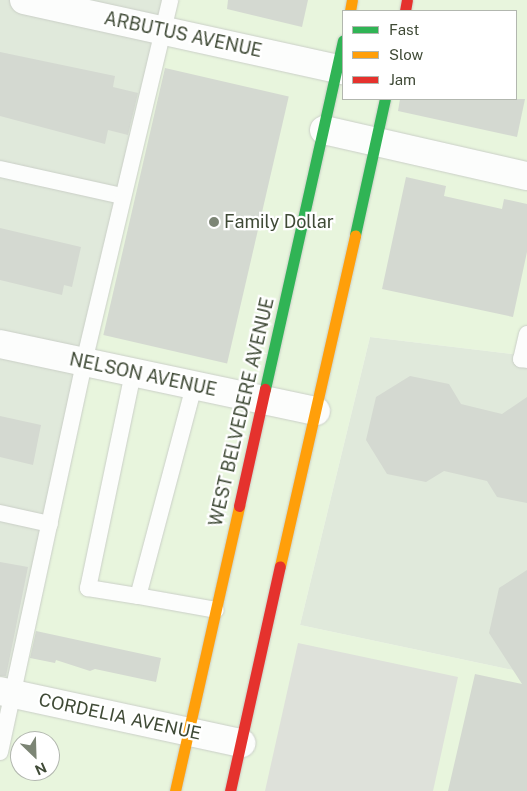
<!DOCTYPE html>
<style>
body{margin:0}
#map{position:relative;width:527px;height:791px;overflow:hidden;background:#eef2eb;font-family:"Public Sans",sans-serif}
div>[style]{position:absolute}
.residential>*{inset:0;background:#e0e9db}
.commercial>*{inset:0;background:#e8f5dd}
.parking>*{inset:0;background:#dee1da}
.building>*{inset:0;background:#d4d9d1;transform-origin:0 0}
.roads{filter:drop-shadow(0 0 1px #cacfc7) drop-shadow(0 0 1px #cacfc7)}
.lane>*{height:16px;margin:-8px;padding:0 8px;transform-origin:8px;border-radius:8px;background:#fcfdfc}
.street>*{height:28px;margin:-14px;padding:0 14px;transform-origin:14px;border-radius:14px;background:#fcfdfc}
.fast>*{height:11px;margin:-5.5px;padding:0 5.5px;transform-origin:5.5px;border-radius:5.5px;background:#30b455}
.slow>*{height:11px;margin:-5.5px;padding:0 5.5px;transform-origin:5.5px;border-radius:5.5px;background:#ff9f0a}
.jam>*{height:11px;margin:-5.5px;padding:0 5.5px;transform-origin:5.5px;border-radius:5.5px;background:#e5322d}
.dots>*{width:14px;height:14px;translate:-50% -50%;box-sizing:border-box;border:2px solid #fff;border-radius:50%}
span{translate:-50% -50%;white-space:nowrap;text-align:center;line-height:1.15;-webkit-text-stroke:4.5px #fff;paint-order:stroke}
.street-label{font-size:18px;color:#3f4a36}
.poi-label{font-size:18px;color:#3f4a36}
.left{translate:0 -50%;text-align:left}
.legend{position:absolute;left:342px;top:10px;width:175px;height:90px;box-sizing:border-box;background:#fff;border:1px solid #b2b7af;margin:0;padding:6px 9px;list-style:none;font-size:15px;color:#3f4a36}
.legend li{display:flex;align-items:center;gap:10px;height:25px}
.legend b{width:25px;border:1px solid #b2b7af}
.north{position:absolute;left:10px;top:731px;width:50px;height:50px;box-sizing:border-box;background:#fff;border:1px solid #b2b7af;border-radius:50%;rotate:156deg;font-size:14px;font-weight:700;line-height:20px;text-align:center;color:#3f4a36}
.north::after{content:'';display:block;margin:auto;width:18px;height:22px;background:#7c8575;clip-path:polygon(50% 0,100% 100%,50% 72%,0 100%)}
</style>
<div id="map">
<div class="residential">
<div style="clip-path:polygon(0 0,169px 0,0 755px)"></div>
<div style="clip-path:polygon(527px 326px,527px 673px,300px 625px,370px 337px,520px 355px)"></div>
</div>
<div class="commercial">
<div style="clip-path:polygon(evenodd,169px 0,527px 0,527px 326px,520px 355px,370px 337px,300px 625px,527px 673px,527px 791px,0 791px,0 755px,169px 0,343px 11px,516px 11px,516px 99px,343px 99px,343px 11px,169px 0,20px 741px,50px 741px,50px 771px,20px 771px,20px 741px)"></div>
</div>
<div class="parking">
<div style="clip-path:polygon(298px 643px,458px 677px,433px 791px,265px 791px)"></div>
</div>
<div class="building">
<div style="clip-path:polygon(228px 0,308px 0,302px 27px,227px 9px)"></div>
<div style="clip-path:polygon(0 52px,115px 76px,113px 87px,138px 93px,128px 135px,108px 130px,105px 144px,0 116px)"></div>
<div style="left:165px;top:68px;width:127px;height:274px;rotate:13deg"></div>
<div style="clip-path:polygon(400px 99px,525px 99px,517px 137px,398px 111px)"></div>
<div style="clip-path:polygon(406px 177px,446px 186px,444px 196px,502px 209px,504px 199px,527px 204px,527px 252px,513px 317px,382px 289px)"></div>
<div style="clip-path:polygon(0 228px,81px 247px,72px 287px,64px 285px,62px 295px,0 280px)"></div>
<div style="clip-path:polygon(410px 376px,449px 384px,461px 404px,502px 414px,527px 397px,527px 503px,497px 497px,487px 481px,444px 471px,426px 482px,387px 474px,366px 440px,376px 397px)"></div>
<div style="clip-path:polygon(0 416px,41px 425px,33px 465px,0 457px)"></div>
<div style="clip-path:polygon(0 562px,28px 567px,6px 676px,0 676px)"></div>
<div style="clip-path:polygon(527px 570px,527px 791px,448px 791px,475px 674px,522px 684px,489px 633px,499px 588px)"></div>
<div style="clip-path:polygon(36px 631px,161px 658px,156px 682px,95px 669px,90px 671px,56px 660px,55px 663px,30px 658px)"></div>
</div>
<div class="roads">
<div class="lane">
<div style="left:0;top:169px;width:125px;rotate:12.5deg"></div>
<div style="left:527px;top:334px;width:26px;rotate:103deg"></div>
<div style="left:521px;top:359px;width:6px;rotate:9deg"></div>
<div style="left:133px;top:373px;width:220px;rotate:101.8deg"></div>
<div style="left:88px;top:588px;width:51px;rotate:9.1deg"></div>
<div style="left:194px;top:386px;width:217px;rotate:104.9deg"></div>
<div style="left:138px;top:596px;width:79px;rotate:10.2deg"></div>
<div style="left:0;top:513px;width:51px;rotate:12.4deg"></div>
<div style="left:0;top:752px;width:399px;rotate:-77.8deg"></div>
<div style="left:84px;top:362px;width:372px;rotate:-76.6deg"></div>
</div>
<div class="street">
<div style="left:24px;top:0;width:327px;rotate:12.4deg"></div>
<div style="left:324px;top:130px;width:208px;rotate:12.8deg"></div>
<div style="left:0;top:344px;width:323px;rotate:12deg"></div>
<div style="left:0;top:691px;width:247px;rotate:12.2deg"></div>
</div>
<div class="fast">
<div style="left:355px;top:235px;width:139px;rotate:-77.6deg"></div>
<div style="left:265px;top:389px;width:357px;rotate:-77.4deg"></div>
</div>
<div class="slow">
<div style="left:350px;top:11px;width:11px;rotate:-80deg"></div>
<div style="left:280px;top:566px;width:339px;rotate:-77.2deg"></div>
<div style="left:175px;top:791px;width:292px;rotate:-77.3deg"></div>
</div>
<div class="jam">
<div style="left:405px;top:11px;width:11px;rotate:-80deg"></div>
<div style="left:239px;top:506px;width:120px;rotate:-77.5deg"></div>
<div style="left:230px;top:791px;width:230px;rotate:-77.5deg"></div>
</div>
</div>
<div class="dots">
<div style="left:214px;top:222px;background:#7c8575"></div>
</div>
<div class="street-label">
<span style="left:183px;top:35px;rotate:12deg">ARBUTUS AVENUE</span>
<span style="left:143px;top:375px;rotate:12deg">NELSON AVENUE</span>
<span style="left:242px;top:412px;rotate:-77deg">WEST BELVEDERE AVENUE</span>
<span style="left:120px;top:717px;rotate:12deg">CORDELIA AVENUE</span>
</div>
<div class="poi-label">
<span class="left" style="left:224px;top:222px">Family Dollar</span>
</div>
<ul class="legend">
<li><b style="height:6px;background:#30b455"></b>Fast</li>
<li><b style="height:6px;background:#ff9f0a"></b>Slow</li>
<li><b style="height:6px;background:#e5322d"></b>Jam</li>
</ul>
<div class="north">N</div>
</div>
